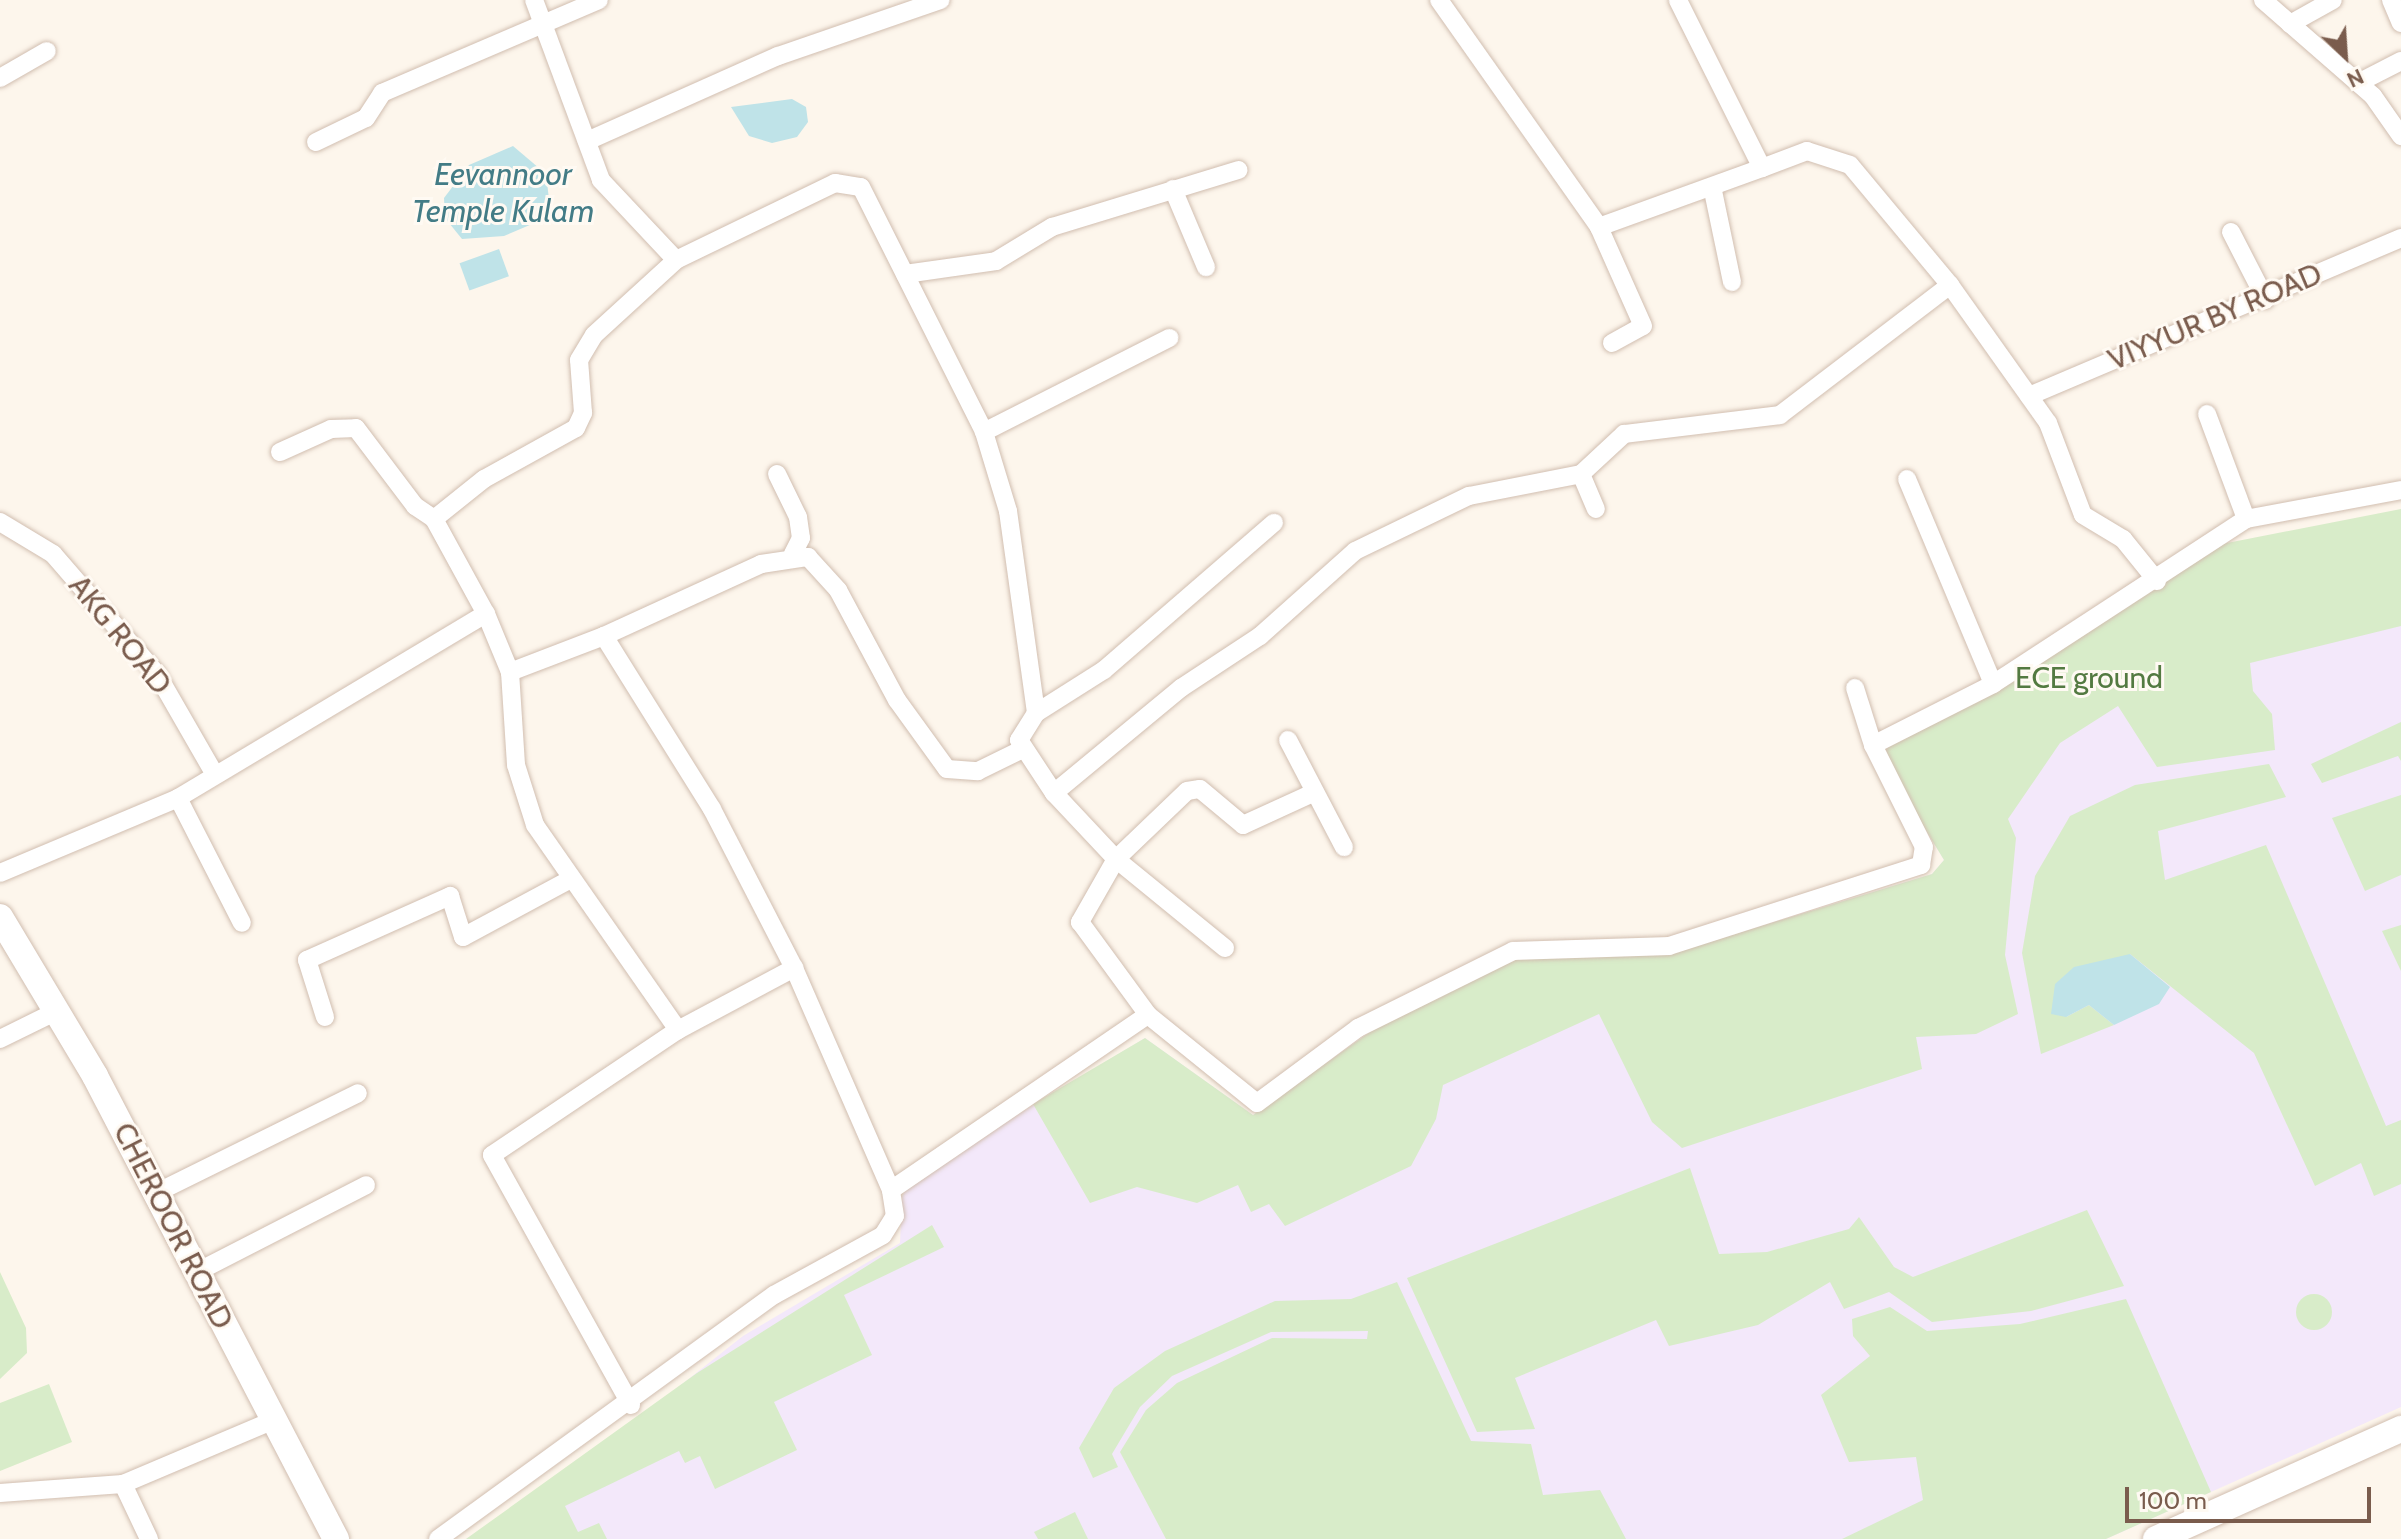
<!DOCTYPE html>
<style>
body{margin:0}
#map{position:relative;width:2401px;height:1539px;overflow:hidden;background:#fdf6ec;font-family:Cabin,sans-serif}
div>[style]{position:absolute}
.education>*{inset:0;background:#f3e8fa}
.green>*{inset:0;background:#d8ecc9}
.round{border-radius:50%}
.water>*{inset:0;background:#bfe3e8;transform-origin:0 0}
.roads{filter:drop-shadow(0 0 2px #d1beb0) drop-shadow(0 0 2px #d1beb0)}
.minor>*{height:18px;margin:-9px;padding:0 9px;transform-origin:9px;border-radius:9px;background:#fff}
.secondary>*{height:26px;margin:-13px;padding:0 13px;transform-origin:13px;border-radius:13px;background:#fff}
span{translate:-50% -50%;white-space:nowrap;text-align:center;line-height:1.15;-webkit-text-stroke:6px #fffaf3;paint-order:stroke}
.street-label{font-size:30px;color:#7a5c4d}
.park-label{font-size:30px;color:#537a41}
.water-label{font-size:32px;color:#437c86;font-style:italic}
.north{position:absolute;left:2305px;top:16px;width:80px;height:80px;-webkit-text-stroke:6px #fffaf3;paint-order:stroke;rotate:155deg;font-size:22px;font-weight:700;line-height:32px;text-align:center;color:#7a5c4d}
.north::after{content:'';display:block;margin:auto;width:28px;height:36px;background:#7a5c4d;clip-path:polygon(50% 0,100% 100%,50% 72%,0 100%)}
.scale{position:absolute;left:2125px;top:1487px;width:246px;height:36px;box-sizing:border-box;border:4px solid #7a5c4d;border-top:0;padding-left:10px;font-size:24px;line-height:28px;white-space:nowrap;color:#7a5c4d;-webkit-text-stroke:6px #fffaf3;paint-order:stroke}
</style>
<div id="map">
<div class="education">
<div style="clip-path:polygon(2401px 509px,2401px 1407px,2106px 1539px,466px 1539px,596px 1452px,743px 1336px,900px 1243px,902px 1197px,912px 1178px,1145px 1038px,1253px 1115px,1370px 1032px,1673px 953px,1932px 874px,1944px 860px,1882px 758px)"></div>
</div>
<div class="green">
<div style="clip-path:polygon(2401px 509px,2401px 626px,2250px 663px,2253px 691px,2272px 714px,2275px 750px,2157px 767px,2118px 706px,2060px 743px,2008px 819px,2016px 838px,2005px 955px,2018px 1014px,1976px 1034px,1916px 1037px,1922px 1069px,1682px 1148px,1652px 1122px,1599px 1014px,1443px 1085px,1436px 1119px,1411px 1166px,1285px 1226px,1269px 1204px,1251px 1212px,1238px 1185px,1197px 1203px,1137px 1187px,1090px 1203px,1033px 1104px,1145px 1038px,1253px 1115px,1370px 1032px,1512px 957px,1673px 953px,1932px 874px,1944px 860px,1882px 758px,1884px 745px,2222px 544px)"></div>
<div style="clip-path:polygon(2401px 722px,2401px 761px,2398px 756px,2322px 783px,2311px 764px)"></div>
<div style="clip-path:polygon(2269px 764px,2286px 797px,2158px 831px,2165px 880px,2266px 845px,2386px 1126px,2401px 1120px,2401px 1184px,2374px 1196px,2361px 1163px,2315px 1186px,2254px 1053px,2130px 954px,2066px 1017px,2089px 1005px,2114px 1025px,2041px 1054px,2022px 953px,2035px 876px,2070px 816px,2135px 785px)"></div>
<div style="clip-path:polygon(2401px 795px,2401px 875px,2365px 891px,2332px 818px)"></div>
<div style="clip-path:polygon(2401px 925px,2401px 971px,2382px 931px)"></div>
<div style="clip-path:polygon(1690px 1168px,1719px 1254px,1767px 1252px,1849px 1229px,1859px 1217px,1894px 1267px,1913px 1277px,2087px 1210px,2124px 1286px,2031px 1311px,1932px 1322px,1889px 1292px,1844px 1309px,1830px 1282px,1758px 1325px,1669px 1346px,1656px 1320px,1515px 1378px,1535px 1429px,1477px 1432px,1407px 1278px)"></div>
<div style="clip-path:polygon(932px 1225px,944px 1247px,844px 1295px,872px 1355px,774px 1402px,797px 1450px,715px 1489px,700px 1456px,685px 1463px,679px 1451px,565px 1506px,578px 1532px,599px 1523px,607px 1539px,466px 1539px,697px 1373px)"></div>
<div style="clip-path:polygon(0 1272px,26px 1328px,27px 1353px,0 1379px)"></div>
<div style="clip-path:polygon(1397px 1282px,1471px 1441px,1531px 1444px,1543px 1495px,1600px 1490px,1626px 1539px,1166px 1539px,1120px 1452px,1146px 1410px,1177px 1383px,1272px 1338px,1367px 1339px,1368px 1331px,1271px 1332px,1172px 1376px,1140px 1407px,1112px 1454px,1118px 1467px,1093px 1478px,1079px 1448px,1114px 1388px,1165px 1351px,1275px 1301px,1351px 1299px)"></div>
<div class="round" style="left:2296px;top:1294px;width:36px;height:36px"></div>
<div style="clip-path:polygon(2126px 1299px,2211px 1492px,2106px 1539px,1842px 1539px,1923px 1500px,1916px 1457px,1849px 1462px,1821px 1395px,1870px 1356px,1853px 1336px,1852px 1319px,1890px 1307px,1927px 1331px,2020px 1324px)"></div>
<div style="clip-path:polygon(49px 1384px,72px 1442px,0 1471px,0 1403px)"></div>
<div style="clip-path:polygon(1075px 1512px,1088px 1539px,1038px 1539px,1034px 1532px)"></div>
</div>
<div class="water">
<div style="clip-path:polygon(792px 99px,806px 107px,808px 122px,797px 137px,772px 143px,749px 136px,731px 107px)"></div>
<div style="clip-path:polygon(513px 146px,546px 174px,551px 216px,504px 236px,462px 239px,445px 218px,444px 198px,469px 165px)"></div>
<div style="left:499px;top:249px;width:29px;height:42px;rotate:70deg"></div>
<div style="clip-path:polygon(2130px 954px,2170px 987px,2159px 1004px,2114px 1025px,2089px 1005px,2066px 1017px,2051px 1014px,2055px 984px,2074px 967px)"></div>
</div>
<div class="roads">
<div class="minor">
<div style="left:1439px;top:0;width:278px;rotate:54.8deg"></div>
<div style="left:2263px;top:0;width:146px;rotate:41.1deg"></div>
<div style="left:2373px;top:96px;width:49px;rotate:55deg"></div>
<div style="left:2391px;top:0;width:25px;rotate:67deg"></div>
<div style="left:2290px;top:24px;width:49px;rotate:-29.2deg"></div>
<div style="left:0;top:78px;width:54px;rotate:-29.9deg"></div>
<div style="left:2358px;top:83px;width:48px;rotate:-27.1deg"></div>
<div style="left:587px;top:141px;width:209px;rotate:-24deg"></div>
<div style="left:778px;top:56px;width:172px;rotate:-19deg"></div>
<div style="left:316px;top:142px;width:55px;rotate:-25.6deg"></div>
<div style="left:366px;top:118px;width:30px;rotate:-57deg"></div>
<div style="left:382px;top:93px;width:236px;rotate:-23.2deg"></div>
<div style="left:1762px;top:168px;width:48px;rotate:-20.7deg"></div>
<div style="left:1807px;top:151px;width:45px;rotate:18deg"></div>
<div style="left:1850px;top:165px;width:156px;rotate:50.2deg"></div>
<div style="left:1950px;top:285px;width:169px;rotate:54.6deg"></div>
<div style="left:2048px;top:423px;width:98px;rotate:69.2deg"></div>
<div style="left:2083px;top:515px;width:47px;rotate:31deg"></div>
<div style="left:2123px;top:539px;width:54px;rotate:51deg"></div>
<div style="left:1173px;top:189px;width:85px;rotate:67.1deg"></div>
<div style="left:1713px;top:191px;width:93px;rotate:78.2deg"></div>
<div style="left:2231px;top:232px;width:76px;rotate:62.8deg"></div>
<div style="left:676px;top:260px;width:177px;rotate:-25.8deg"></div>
<div style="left:835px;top:183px;width:26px;rotate:9deg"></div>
<div style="left:861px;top:187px;width:274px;rotate:63.3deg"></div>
<div style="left:984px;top:432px;width:83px;rotate:73.1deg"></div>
<div style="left:1008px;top:511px;width:204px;rotate:82.1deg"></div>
<div style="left:1036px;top:713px;width:32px;rotate:122deg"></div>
<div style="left:1019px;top:740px;width:64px;rotate:56.6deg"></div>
<div style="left:1054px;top:793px;width:91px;rotate:46.8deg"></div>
<div style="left:1116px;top:859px;width:73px;rotate:119.7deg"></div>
<div style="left:1080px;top:922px;width:115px;rotate:53.8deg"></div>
<div style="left:905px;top:274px;width:92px;rotate:-8.1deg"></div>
<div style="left:996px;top:261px;width:66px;rotate:-31.3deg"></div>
<div style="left:1052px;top:227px;width:195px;rotate:-17deg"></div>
<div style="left:1612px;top:343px;width:35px;rotate:-29deg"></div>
<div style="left:1643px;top:326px;width:108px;rotate:-114deg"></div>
<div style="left:1599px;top:227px;width:173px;rotate:-19.9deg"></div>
<div style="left:1762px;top:168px;width:188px;rotate:-116.6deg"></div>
<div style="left:2029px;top:396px;width:404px;rotate:-23deg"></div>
<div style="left:2207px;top:414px;width:112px;rotate:69.6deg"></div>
<div style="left:984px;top:432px;width:208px;rotate:-26.9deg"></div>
<div style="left:280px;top:452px;width:56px;rotate:-24.3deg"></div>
<div style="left:331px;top:429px;width:25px;rotate:-2deg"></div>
<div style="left:356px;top:428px;width:98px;rotate:52.9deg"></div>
<div style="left:415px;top:506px;width:23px;rotate:34deg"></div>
<div style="left:777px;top:474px;width:48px;rotate:64deg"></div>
<div style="left:798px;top:517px;width:21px;rotate:82deg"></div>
<div style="left:801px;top:538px;width:18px;rotate:117deg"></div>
<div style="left:1581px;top:474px;width:59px;rotate:-42.9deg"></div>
<div style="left:1624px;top:434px;width:157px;rotate:-6.9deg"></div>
<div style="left:1780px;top:415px;width:214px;rotate:-37.4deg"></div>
<div style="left:1907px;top:479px;width:222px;rotate:67.2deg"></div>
<div style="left:0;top:522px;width:62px;rotate:31.1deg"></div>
<div style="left:53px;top:554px;width:159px;rotate:49.1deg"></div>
<div style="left:157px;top:674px;width:114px;rotate:60.1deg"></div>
<div style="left:604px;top:636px;width:173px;rotate:-24.6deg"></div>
<div style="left:761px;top:564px;width:48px;rotate:-8.5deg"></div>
<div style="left:808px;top:557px;width:45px;rotate:47.7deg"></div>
<div style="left:838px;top:590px;width:125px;rotate:61.8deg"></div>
<div style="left:897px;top:700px;width:85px;rotate:54.1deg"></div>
<div style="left:947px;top:769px;width:31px;rotate:4deg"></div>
<div style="left:978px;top:771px;width:50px;rotate:-26.1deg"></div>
<div style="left:510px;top:672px;width:93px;rotate:86.3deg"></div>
<div style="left:516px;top:765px;width:63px;rotate:72.4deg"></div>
<div style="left:535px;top:825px;width:250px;rotate:55.1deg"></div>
<div style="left:1855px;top:688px;width:60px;rotate:72.5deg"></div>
<div style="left:1036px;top:713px;width:80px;rotate:-32.3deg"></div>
<div style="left:1104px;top:670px;width:225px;rotate:-40.9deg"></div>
<div style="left:1288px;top:740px;width:121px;rotate:62.4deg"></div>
<div style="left:1054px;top:793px;width:165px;rotate:-39.6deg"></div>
<div style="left:1181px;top:688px;width:95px;rotate:-33.4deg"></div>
<div style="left:1260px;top:636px;width:127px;rotate:-41.8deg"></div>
<div style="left:1355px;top:551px;width:127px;rotate:-25.8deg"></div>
<div style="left:1469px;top:496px;width:114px;rotate:-11.1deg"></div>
<div style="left:1581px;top:474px;width:38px;rotate:67deg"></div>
<div style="left:178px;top:798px;width:140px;rotate:62.9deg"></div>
<div style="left:0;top:873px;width:193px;rotate:-22.8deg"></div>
<div style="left:178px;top:798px;width:359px;rotate:-30.9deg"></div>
<div style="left:486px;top:614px;width:108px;rotate:-118.7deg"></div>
<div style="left:434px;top:519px;width:64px;rotate:-38.7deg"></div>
<div style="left:484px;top:479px;width:105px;rotate:-29deg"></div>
<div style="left:576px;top:428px;width:17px;rotate:-65deg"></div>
<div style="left:583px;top:413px;width:53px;rotate:-94.3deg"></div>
<div style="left:579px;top:360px;width:29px;rotate:-59deg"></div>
<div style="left:594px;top:335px;width:111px;rotate:-42.4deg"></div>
<div style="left:676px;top:260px;width:110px;rotate:-133.2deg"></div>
<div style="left:601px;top:180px;width:192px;rotate:-110.4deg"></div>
<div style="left:1225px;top:948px;width:141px;rotate:-140.8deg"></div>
<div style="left:1116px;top:859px;width:98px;rotate:-43.8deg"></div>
<div style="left:1187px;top:791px;width:13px;rotate:-9deg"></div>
<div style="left:1200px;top:789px;width:56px;rotate:39.9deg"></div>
<div style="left:1243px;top:825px;width:79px;rotate:-24.6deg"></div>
<div style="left:325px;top:1017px;width:60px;rotate:-107.5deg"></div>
<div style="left:307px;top:960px;width:157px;rotate:-24.1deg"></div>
<div style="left:450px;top:896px;width:43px;rotate:72.4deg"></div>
<div style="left:463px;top:937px;width:118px;rotate:-28.3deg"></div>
<div style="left:0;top:1039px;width:66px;rotate:-26.2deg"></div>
<div style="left:891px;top:1190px;width:311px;rotate:-34.3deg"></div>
<div style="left:1148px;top:1015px;width:140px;rotate:38.9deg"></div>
<div style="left:1257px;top:1103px;width:126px;rotate:-36.6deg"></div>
<div style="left:1358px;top:1028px;width:173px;rotate:-26.4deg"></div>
<div style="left:1513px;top:951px;width:156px;rotate:-1.8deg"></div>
<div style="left:1669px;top:946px;width:265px;rotate:-17.8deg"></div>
<div style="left:1921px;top:865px;width:18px;rotate:-81deg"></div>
<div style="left:1924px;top:847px;width:114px;rotate:-116.6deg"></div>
<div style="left:1873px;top:745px;width:135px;rotate:-26.9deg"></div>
<div style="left:1993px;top:684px;width:302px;rotate:-33.1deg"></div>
<div style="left:2246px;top:519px;width:158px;rotate:-10.6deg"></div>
<div style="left:156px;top:1193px;width:225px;rotate:-26.3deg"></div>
<div style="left:197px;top:1272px;width:190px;rotate:-27.2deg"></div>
<div style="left:631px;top:1405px;width:286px;rotate:-119.1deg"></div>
<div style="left:492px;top:1155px;width:224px;rotate:-33.9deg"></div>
<div style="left:678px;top:1030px;width:132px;rotate:-28.1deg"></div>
<div style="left:0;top:1493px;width:123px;rotate:-4.2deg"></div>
<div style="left:149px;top:1539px;width:61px;rotate:-115.3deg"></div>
<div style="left:123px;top:1484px;width:164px;rotate:-23deg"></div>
<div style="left:438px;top:1539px;width:415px;rotate:-36deg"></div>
<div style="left:774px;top:1295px;width:124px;rotate:-28.8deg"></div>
<div style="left:883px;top:1235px;width:22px;rotate:-58deg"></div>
<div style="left:895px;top:1216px;width:26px;rotate:-99deg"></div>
<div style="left:891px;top:1190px;width:242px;rotate:-113.6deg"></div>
<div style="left:794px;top:968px;width:179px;rotate:-117.3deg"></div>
<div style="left:712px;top:809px;width:204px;rotate:-122deg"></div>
<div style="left:604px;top:636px;width:101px;rotate:159deg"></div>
<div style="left:510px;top:672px;width:63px;rotate:-112.5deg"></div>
</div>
<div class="secondary">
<div style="left:0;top:917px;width:185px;rotate:59.1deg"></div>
<div style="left:95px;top:1076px;width:522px;rotate:62.5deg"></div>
<div style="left:2156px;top:1539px;width:269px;rotate:-24.2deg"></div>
</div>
</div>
<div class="street-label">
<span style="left:2215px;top:317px;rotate:-23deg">VIYYUR BY ROAD</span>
<span style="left:120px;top:635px;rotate:51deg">AKG ROAD</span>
<span style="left:173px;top:1226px;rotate:63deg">CHEROOR ROAD</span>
</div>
<div class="park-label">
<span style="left:2089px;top:678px">ECE ground</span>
</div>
<div class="water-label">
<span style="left:503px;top:193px">Eevannoor<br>Temple Kulam</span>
</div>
<div class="north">N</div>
<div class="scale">100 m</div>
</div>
